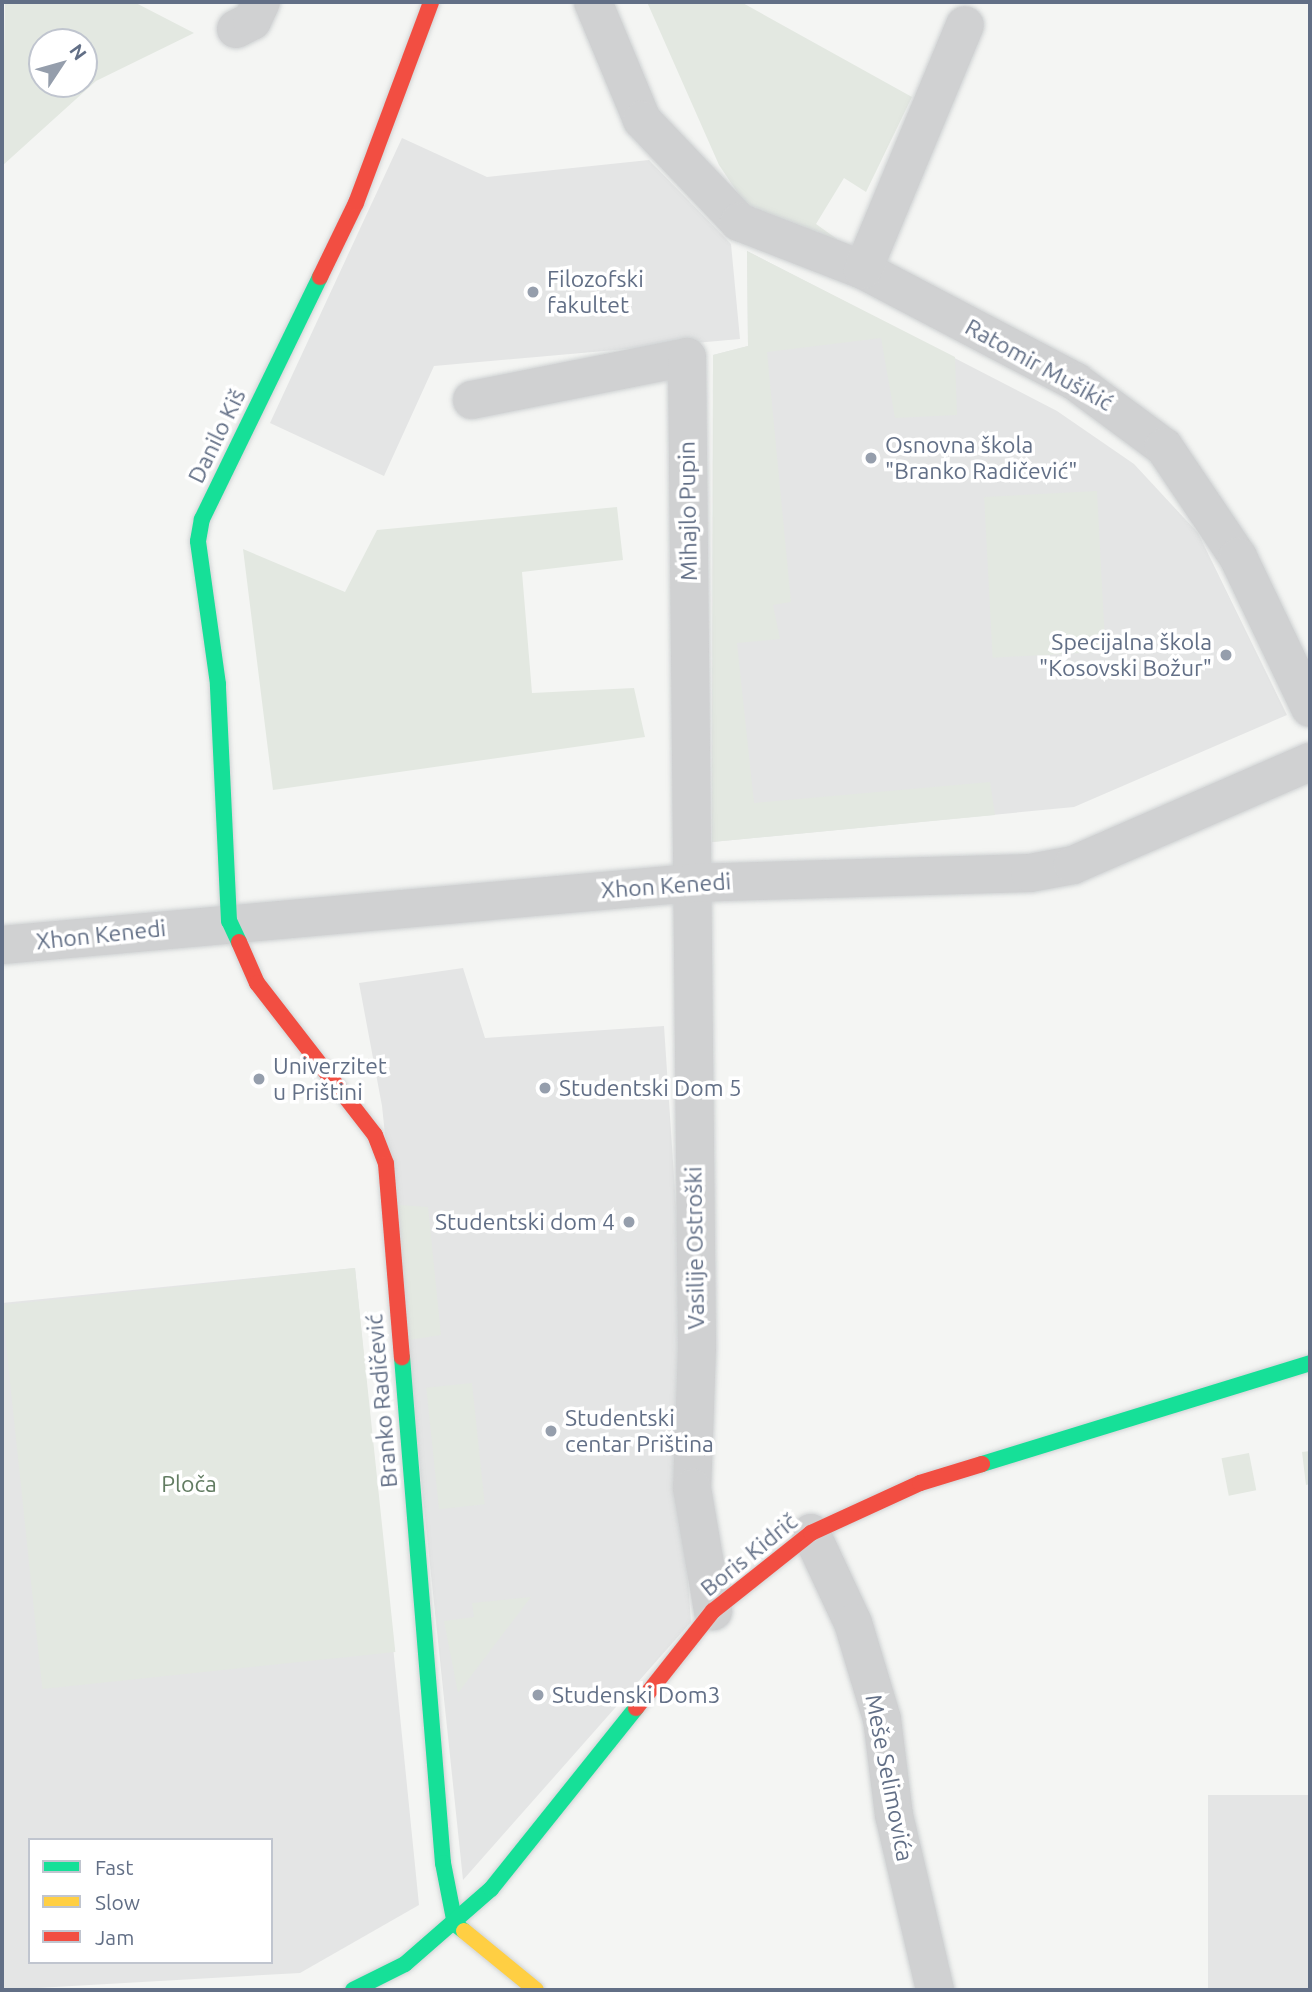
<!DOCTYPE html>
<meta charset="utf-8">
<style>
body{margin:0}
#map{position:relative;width:1312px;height:1992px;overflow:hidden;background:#f4f5f3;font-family:Ubuntu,sans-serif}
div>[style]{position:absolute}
.built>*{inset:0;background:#e4e5e5;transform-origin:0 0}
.green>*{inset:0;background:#e3e8e1;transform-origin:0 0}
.roads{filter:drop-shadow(0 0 2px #d0d3d4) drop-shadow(0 0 2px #d0d3d4)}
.street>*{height:38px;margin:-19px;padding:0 19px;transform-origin:19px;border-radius:19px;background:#d0d1d2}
.fast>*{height:16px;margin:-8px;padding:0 8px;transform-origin:8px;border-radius:8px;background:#16e098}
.slow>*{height:16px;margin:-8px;padding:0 8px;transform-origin:8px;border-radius:8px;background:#ffcf43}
.jam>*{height:16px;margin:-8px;padding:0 8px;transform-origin:8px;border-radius:8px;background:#f24e42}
.dots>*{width:19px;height:19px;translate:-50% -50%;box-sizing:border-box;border:4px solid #fff;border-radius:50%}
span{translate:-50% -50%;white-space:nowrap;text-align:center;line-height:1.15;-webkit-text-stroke:7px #fff;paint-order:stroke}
.poi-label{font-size:23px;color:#626f86}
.left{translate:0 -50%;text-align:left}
.right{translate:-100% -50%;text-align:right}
.street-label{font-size:23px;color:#626f86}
.park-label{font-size:23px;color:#627c62}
.frame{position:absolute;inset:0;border:4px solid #626f86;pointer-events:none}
.legend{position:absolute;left:28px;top:1838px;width:245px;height:126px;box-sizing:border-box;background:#fff;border:2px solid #c0c5cf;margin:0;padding:9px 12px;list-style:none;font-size:21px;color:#626f86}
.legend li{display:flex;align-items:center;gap:14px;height:35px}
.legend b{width:35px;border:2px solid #c0c5cf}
.north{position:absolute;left:28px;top:28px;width:70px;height:70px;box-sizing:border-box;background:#fff;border:2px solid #c0c5cf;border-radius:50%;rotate:54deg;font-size:19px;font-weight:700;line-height:28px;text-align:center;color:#626f86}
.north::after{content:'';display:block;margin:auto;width:24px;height:32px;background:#959eac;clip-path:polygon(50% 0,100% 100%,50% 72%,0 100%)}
</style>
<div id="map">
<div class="built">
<div style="clip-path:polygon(402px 138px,487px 177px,649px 160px,731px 244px,740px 339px,434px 366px,384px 476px,270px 423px)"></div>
<div style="clip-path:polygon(747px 251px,1057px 411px,1134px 464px,1198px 533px,1287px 715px,1074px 807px,712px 842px,713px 355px,748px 346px)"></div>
<div style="clip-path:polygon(463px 968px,485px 1038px,664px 1026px,688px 1388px,680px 1474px,691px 1622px,463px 1880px,382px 1106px,359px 983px)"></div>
<div style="clip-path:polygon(evenodd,355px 1268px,419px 1905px,300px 1973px,2px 1990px,2px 1303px,355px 1268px,30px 1840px,271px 1840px,271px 1962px,30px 1962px,30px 1840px)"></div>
<div style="left:1310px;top:1795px;width:195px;height:102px;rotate:90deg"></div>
</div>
<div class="green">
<div style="clip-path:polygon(evenodd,5px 2px,134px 2px,194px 33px,96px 81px,2px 166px,5px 2px,42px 42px,84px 42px,84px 84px,42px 84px,42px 42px)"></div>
<div style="clip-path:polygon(647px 2px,741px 2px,912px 97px,866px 192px,844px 178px,816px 224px,837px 239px,835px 248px,746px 205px,719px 165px)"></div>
<div style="clip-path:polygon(747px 251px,955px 357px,957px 415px,895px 418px,881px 338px,767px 352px,791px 602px,773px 605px,780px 639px,737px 643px,754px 803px,990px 782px,995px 815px,712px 842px,713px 355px,748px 346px)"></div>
<div style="left:1097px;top:491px;width:161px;height:113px;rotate:87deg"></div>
<div style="clip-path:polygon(617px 507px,623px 560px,522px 572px,532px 693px,634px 688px,645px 737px,273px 790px,243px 549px,345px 592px,377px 530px)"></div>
<div style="clip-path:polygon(399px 1205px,428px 1207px,441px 1335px,409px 1340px)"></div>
<div style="left:355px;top:1268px;width:386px;height:355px;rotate:84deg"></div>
<div style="left:472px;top:1383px;width:122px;height:46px;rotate:84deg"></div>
<div style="clip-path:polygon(1310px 1451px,1310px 1484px,1306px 1485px,1302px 1452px)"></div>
<div style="left:1249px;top:1453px;width:38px;height:28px;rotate:79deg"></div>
<div style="clip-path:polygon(531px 1597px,458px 1693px,444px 1621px,474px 1617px,472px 1603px)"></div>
</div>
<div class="roads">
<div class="street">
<div style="left:593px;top:2px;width:128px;rotate:67.4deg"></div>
<div style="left:642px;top:120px;width:141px;rotate:46.4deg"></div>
<div style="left:739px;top:222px;width:133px;rotate:21.2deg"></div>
<div style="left:863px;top:270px;width:241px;rotate:27.7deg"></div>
<div style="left:1076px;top:382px;width:109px;rotate:36.5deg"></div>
<div style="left:1164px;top:447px;width:133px;rotate:56.1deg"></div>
<div style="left:1238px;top:557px;width:167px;rotate:64.5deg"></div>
<div style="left:236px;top:29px;width:18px;rotate:-27deg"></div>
<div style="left:252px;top:21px;width:21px;rotate:-65deg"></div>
<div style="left:863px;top:270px;width:265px;rotate:-67.4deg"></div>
<div style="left:472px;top:400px;width:219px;rotate:-11.3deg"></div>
<div style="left:687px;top:357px;width:991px;rotate:89.42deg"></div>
<div style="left:697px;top:1348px;width:140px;rotate:92deg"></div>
<div style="left:692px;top:1488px;width:125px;rotate:80.3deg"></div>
<div style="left:2px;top:945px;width:692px;rotate:-5.14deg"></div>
<div style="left:691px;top:883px;width:339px;rotate:-1.7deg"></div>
<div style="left:1030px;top:873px;width:44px;rotate:-10.5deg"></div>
<div style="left:1073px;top:865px;width:258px;rotate:-23.5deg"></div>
<div style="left:811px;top:1533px;width:99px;rotate:65deg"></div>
<div style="left:853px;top:1623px;width:100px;rotate:73.2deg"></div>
<div style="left:882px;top:1719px;width:97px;rotate:82.9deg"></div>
<div style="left:894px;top:1815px;width:180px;rotate:76.8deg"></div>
</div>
<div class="fast">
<div style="left:239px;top:942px;width:23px;rotate:-115deg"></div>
<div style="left:229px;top:921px;width:237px;rotate:-92.7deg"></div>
<div style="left:218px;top:684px;width:144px;rotate:-98deg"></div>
<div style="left:198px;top:541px;width:22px;rotate:-80deg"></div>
<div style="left:202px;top:519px;width:269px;rotate:-64deg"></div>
<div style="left:402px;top:1357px;width:508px;rotate:85.37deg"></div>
<div style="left:443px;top:1863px;width:62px;rotate:78.9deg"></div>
<div style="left:455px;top:1924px;width:11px;rotate:38deg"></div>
<div style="left:982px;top:1464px;width:343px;rotate:-17.1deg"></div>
<div style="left:353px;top:1990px;width:58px;rotate:-26.6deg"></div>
<div style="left:405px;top:1964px;width:114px;rotate:-41.1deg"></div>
<div style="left:491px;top:1889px;width:232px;rotate:-51.3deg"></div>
</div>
<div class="slow">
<div style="left:464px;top:1931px;width:93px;rotate:39.3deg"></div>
</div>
<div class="jam">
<div style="left:320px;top:277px;width:82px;rotate:-64.1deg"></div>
<div style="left:356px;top:203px;width:215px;rotate:-69.5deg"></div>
<div style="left:239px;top:942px;width:45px;rotate:66.3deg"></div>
<div style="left:257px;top:983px;width:192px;rotate:52.2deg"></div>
<div style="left:375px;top:1135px;width:31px;rotate:69deg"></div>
<div style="left:386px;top:1164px;width:194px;rotate:85.3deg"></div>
<div style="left:636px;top:1708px;width:124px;rotate:-51.6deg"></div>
<div style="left:713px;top:1611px;width:125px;rotate:-38.5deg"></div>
<div style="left:811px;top:1533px;width:120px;rotate:-24.6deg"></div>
<div style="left:920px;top:1483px;width:65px;rotate:-17deg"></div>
</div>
</div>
<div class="dots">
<div style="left:533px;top:292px;background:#959eac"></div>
<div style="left:871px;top:458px;background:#959eac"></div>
<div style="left:1226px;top:655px;background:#959eac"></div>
<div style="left:259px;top:1079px;background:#959eac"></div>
<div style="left:545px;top:1088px;background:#959eac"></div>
<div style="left:629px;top:1222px;background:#959eac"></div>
<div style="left:551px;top:1431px;background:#959eac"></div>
<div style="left:538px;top:1695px;background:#959eac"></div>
</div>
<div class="poi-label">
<span class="left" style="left:547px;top:292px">Filozofski<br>fakultet</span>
<span class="left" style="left:885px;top:458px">Osnovna škola<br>"Branko Radičević"</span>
<span class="right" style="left:1212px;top:655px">Specijalna škola<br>"Kosovski Božur"</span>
<span class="left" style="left:273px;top:1079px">Univerzitet<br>u Prištini</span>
<span class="left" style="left:559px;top:1088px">Studentski Dom 5</span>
<span class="right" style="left:615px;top:1222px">Studentski dom 4</span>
<span class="left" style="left:565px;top:1431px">Studentski<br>centar Priština</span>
<span class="left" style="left:552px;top:1695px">Studenski Dom3</span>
</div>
<div class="street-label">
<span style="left:1039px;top:365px;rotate:29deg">Ratomir Mušikić</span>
<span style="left:217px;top:436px;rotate:-64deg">Danilo Kiš</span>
<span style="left:688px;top:511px;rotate:-91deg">Mihajlo Pupin</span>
<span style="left:666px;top:886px;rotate:-4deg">Xhon Kenedi</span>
<span style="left:101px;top:935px;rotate:-6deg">Xhon Kenedi</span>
<span style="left:695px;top:1248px;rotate:-91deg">Vasilije Ostroški</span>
<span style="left:382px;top:1401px;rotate:-95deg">Branko Radičević</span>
<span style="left:749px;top:1555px;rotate:-39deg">Boris Kidrič</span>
<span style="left:889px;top:1778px;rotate:79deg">Meše Selimovića</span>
</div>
<div class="park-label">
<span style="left:189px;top:1484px">Ploča</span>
</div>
<div class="frame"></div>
<ul class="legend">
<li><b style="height:9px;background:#16e098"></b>Fast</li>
<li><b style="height:9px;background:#ffcf43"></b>Slow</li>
<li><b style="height:9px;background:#f24e42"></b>Jam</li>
</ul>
<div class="north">N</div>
</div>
